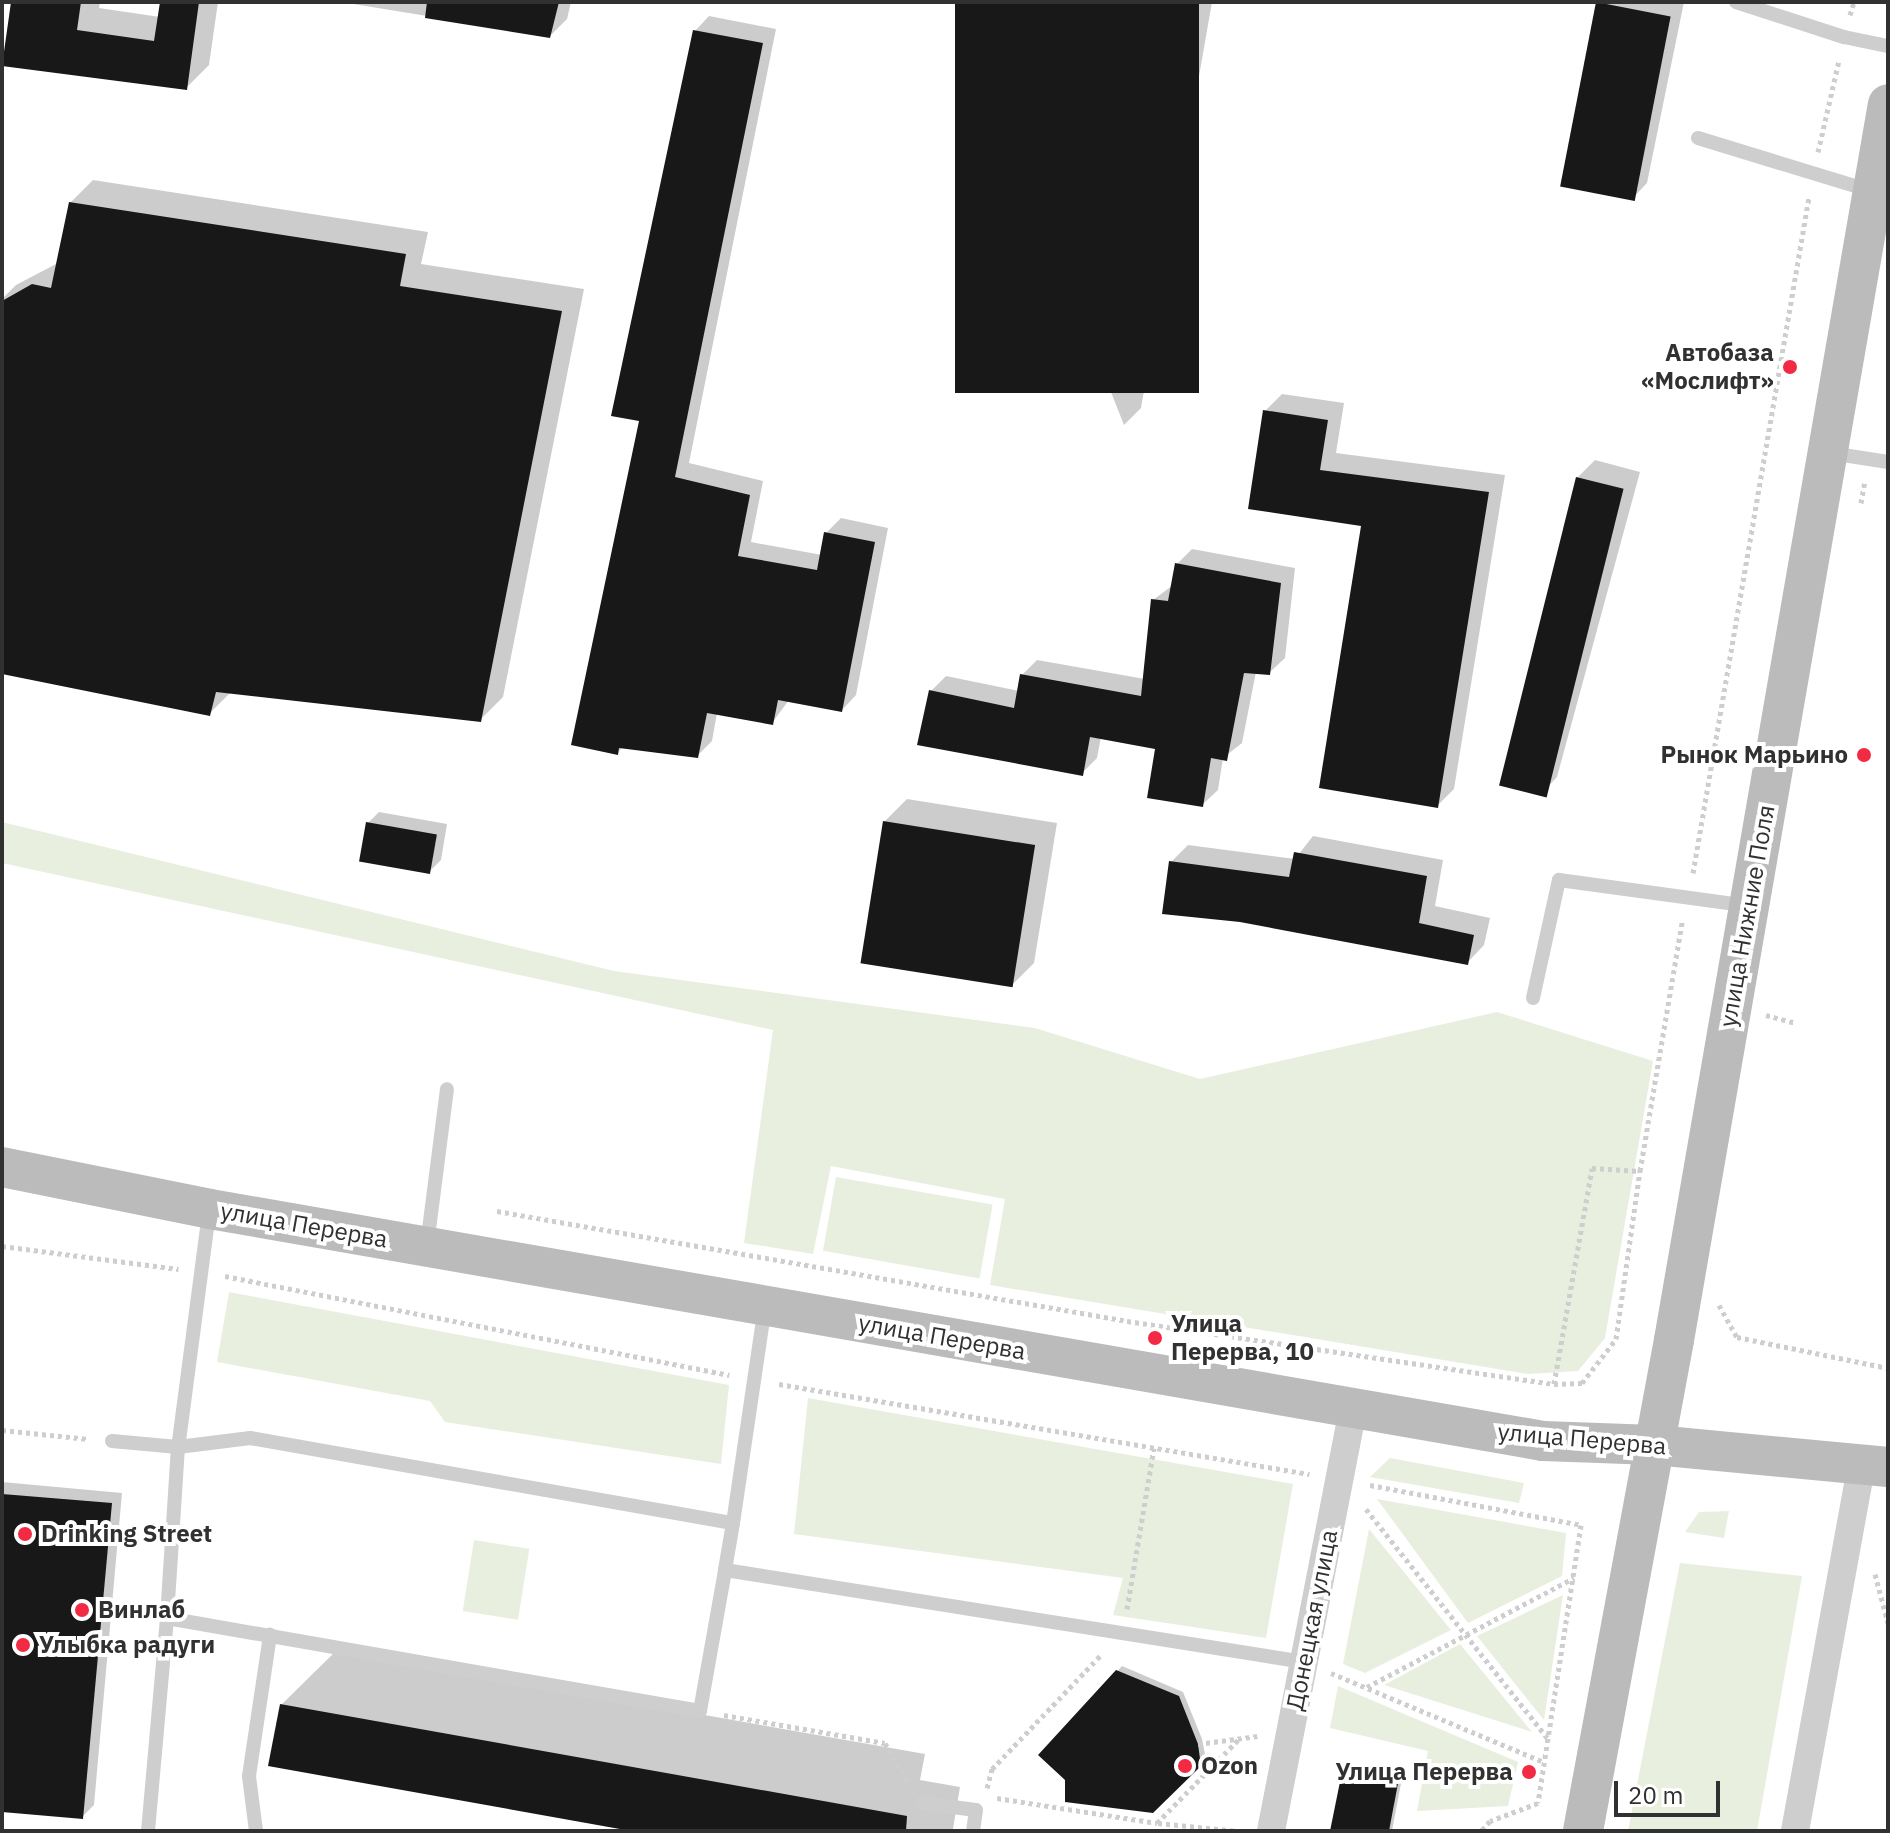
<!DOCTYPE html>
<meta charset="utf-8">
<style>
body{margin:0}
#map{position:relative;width:1890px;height:1833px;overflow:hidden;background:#fff;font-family:"IBM Plex Sans",sans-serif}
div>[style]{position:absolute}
.green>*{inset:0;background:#e8efdf;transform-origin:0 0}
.shadow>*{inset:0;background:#0003}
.building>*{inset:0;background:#181818;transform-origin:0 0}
.path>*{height:5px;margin-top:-2.5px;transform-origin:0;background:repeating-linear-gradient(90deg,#cecece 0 4px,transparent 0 8px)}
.lane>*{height:14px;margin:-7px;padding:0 7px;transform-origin:7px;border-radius:7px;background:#cecece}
.street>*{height:28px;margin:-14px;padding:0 14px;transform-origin:14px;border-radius:14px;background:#cecece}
.secondary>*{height:40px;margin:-20px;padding:0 20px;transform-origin:20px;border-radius:20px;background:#bbb}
.dots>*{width:22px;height:22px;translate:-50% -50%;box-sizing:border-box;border:4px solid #fff;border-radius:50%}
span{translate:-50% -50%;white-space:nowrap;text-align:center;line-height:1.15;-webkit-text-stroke:8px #fff;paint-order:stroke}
.poi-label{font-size:24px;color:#313131;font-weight:700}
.right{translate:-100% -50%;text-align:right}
.left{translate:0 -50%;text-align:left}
.street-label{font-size:24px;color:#313131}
.frame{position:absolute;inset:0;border:4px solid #313131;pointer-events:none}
.scale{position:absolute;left:1614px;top:1781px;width:106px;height:36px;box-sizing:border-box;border:4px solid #313131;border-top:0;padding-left:10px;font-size:24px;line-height:28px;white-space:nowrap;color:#313131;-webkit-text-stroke:6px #fff;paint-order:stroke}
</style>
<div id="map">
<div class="green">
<div style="clip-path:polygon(2px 822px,614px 971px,1035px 1028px,1200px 1079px,1497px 1012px,1653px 1061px,1605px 1338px,1578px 1371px,1528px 1374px,990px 1285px,1005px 1199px,831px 1166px,813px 1254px,744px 1243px,773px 1030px,2px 863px)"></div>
<div style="left:836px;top:1177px;width:159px;height:75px;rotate:10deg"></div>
<div style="clip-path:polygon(229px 1292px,729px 1385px,721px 1464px,445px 1422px,430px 1401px,217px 1362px)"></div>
<div style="clip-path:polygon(808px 1398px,1293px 1484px,1266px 1638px,1113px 1615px,1123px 1578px,794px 1534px)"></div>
<div style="clip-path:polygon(1390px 1458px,1524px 1483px,1519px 1503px,1370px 1477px)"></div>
<div style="clip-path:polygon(1377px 1499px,1566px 1533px,1562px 1576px,1468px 1623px)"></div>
<div style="clip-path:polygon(1729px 1511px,1724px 1538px,1685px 1532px,1699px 1512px)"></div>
<div style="clip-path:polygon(1369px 1529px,1451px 1630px,1365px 1673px,1343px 1664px)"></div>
<div style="left:474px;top:1540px;width:56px;height:72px;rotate:9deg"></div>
<div style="clip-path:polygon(1680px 1563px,1802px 1576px,1757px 1831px,1628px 1831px)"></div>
<div style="clip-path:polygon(1563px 1595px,1544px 1720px,1477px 1636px)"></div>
<div style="clip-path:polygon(1460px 1644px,1532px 1732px,1384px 1685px)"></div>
<div style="clip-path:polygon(1338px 1686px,1518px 1762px,1508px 1806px,1417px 1811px,1428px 1751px,1330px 1728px)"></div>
</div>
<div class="shadow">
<div style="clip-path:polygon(13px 2px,100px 2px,99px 8px,160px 17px,162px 2px,218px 2px,209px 65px,186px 88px)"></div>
<div style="clip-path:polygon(341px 2px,571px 2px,567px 19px,550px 36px)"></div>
<div style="clip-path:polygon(957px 2px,1212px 2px,1141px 408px,1124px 425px)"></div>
<div style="clip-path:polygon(1598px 2px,1684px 2px,1647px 183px,1632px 199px,1561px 184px)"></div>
<div style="clip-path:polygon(709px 16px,776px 29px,689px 463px,763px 481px,751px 542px,822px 555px,826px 533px,841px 518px,888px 528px,856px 695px,842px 710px,789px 700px,772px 723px,717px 713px,712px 741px,697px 756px,624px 746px,617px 753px,641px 419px,695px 31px)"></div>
<div style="clip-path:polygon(93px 180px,428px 232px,421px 264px,584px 289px,503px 697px,480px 720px,231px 692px,209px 714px,2px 672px,2px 299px,16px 285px,58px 263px,70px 203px)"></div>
<div style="clip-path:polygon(1282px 394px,1344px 403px,1336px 453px,1505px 475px,1454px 789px,1437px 806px,1363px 524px,1265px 411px)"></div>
<div style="clip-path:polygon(1595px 460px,1640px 472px,1557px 777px,1540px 795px,1577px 478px)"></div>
<div style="clip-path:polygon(1192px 549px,1295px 568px,1285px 658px,1269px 673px,1256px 672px,1242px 743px,1223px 758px,1218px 790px,1202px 805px,1158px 747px,1101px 737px,1097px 758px,1082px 773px,931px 691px,946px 676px,1019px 691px,1022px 675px,1037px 660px,1145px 679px,1153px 600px,1173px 585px,1177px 564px)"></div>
<div style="clip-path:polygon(907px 799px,1057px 823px,1034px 963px,1011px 986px,884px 822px)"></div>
<div style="clip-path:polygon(379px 812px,447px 824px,441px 860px,429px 872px,368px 823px)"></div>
<div style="clip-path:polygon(1313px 836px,1443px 860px,1435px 906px,1490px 918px,1484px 945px,1467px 963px,1171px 862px,1188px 845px,1295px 859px)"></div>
<div style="clip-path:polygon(2px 1482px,122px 1493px,94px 1805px,82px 1817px,2px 1810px)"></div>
<div style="clip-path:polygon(337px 1650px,925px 1754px,920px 1780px,960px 1787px,953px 1829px,967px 1831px,643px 1831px,281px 1705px)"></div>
<div style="clip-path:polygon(1122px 1666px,1183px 1692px,1202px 1739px,1206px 1759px,1152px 1811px,1040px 1755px)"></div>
<div style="clip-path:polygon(1350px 1763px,1403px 1773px,1392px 1831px,1332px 1831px)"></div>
</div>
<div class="building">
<div style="clip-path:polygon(11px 2px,81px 2px,77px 30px,154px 41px,160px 2px,199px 2px,187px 90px,2px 66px)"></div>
<div style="clip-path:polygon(427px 2px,559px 2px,550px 38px,425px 18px)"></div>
<div style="left:955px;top:2px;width:244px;height:391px"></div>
<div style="left:1596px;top:2px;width:76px;height:188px;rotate:11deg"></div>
<div style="clip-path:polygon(693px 30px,763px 43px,675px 477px,750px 495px,738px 556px,817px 570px,824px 532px,875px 542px,842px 712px,778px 700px,773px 725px,707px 713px,698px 758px,619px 748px,618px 755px,571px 745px,639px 421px,611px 416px)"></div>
<div style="clip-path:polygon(69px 202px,406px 254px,400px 286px,562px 311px,481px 722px,216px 692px,210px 716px,2px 674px,2px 301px,32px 284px,51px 288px)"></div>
<div style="clip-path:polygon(1263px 410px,1328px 420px,1320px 470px,1489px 492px,1438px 808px,1319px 788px,1361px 526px,1248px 509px)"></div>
<div style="left:1576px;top:477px;width:49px;height:318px;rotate:14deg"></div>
<div style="clip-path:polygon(1175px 563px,1281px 583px,1270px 675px,1244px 673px,1227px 761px,1211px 758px,1203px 807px,1147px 798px,1155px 749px,1090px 737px,1083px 776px,917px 745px,929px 690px,1014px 708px,1020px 674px,1141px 696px,1151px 599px,1168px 601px)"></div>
<div style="left:883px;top:821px;width:154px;height:144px;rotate:9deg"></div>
<div style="left:366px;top:822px;width:72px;height:40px;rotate:10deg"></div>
<div style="clip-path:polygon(1294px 852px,1427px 876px,1419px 923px,1474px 935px,1468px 965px,1240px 922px,1162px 914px,1169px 861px,1289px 877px)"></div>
<div style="clip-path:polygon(2px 1494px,112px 1503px,83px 1819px,2px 1812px)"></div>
<div style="clip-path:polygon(1116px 1670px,1179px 1696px,1198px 1744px,1201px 1766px,1153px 1813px,1065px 1802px,1065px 1780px,1038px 1755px)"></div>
<div style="clip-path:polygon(280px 1704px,907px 1816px,906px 1831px,631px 1831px,268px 1766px)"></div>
<div style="clip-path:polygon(1343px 1767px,1399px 1778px,1389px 1831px,1330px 1831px)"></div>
</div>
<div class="path">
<div style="left:1850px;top:15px;width:14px;rotate:-73deg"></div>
<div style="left:1818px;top:152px;width:94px;rotate:-77.1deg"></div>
<div style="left:1861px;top:503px;width:22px;rotate:-80deg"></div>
<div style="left:1693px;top:873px;width:686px;rotate:-80.26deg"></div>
<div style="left:1766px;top:1015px;width:31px;rotate:15deg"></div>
<div style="left:497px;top:1211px;width:640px;rotate:9.9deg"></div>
<div style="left:1127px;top:1321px;width:432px;rotate:8.4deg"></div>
<div style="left:1554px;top:1384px;width:28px;rotate:-2deg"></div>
<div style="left:1582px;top:1383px;width:56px;rotate:-52.3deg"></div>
<div style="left:1616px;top:1339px;width:170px;rotate:-81.9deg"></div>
<div style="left:2px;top:1246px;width:178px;rotate:7.4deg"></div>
<div style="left:225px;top:1276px;width:514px;rotate:11.11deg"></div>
<div style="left:1719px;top:1305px;width:37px;rotate:61deg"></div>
<div style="left:1737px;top:1337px;width:154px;rotate:11.6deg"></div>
<div style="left:779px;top:1384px;width:538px;rotate:9.64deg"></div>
<div style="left:1554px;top:1384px;width:219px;rotate:-80deg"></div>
<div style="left:1592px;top:1168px;width:48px;rotate:3.6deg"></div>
<div style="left:1640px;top:1171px;width:253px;rotate:-80.4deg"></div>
<div style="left:2px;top:1430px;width:87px;rotate:5.9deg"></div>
<div style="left:1370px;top:1485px;width:215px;rotate:10.7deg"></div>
<div style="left:1581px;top:1525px;width:281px;rotate:98.8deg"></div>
<div style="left:1538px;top:1803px;width:51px;rotate:159.4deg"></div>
<div style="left:1490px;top:1821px;width:13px;rotate:132deg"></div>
<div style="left:1366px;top:1509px;width:293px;rotate:51.6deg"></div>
<div style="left:1875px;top:1574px;width:51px;rotate:75.1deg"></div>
<div style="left:1127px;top:1609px;width:163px;rotate:-80.5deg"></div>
<div style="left:1331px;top:1673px;width:231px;rotate:22.7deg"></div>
<div style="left:1367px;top:1687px;width:234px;rotate:-27.8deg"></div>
<div style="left:724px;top:1715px;width:163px;rotate:9.9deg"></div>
<div style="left:885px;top:1743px;width:47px;rotate:59deg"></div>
<div style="left:1198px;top:1744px;width:60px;rotate:-7.7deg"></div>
<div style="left:987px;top:1788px;width:20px;rotate:-75deg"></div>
<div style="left:992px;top:1769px;width:159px;rotate:-46.3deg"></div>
<div style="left:997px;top:1798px;width:162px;rotate:8.9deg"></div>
<div style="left:1157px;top:1823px;width:117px;rotate:-45.7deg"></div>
<div style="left:1158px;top:1823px;width:80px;rotate:5.7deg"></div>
</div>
<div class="lane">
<div style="left:1736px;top:2px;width:114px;rotate:18deg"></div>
<div style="left:1844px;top:37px;width:45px;rotate:11.6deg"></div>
<div style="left:1698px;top:138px;width:181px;rotate:17deg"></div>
<div style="left:1830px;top:453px;width:59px;rotate:8.8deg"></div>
<div style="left:1533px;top:998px;width:121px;rotate:-77.6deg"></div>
<div style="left:1559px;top:880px;width:191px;rotate:7.8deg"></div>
<div style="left:209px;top:1213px;width:236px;rotate:97.5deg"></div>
<div style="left:178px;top:1447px;width:171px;rotate:93.7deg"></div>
<div style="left:167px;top:1618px;width:541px;rotate:9.9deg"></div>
<div style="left:700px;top:1711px;width:143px;rotate:-79.9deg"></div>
<div style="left:427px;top:1245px;width:157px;rotate:-82.7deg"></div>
<div style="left:112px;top:1441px;width:66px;rotate:5.2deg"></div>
<div style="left:178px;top:1447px;width:73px;rotate:-7.1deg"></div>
<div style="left:250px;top:1438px;width:490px;rotate:10deg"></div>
<div style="left:733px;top:1523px;width:218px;rotate:-81.6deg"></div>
<div style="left:733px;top:1523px;width:48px;rotate:99.7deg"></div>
<div style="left:725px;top:1570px;width:586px;rotate:9.03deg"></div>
<div style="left:922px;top:1803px;width:54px;rotate:7.4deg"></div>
<div style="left:976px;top:1810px;width:21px;rotate:98deg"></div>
<div style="left:148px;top:1831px;width:214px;rotate:-84.9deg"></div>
<div style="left:256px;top:1831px;width:55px;rotate:-97.3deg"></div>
<div style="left:249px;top:1776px;width:143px;rotate:-81.5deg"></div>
</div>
<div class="street">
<div style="left:1271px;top:1831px;width:430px;rotate:-79deg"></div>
<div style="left:1795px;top:1831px;width:375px;rotate:-79.7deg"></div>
</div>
<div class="secondary">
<div style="left:2px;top:1167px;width:212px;rotate:11.4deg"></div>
<div style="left:210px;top:1209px;width:1353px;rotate:9.87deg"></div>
<div style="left:1543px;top:1441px;width:112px;rotate:2deg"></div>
<div style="left:1655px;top:1445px;width:234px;rotate:5.4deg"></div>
<div style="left:1583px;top:1831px;width:499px;rotate:-79.5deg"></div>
<div style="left:1674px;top:1340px;width:1254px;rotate:-80.18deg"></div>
</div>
<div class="dots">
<div style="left:1790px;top:367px;background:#f22a43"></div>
<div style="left:1864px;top:755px;background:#f22a43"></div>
<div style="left:1155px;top:1338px;background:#f22a43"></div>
<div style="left:25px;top:1534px;background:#f22a43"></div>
<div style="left:82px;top:1610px;background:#f22a43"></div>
<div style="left:23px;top:1645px;background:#f22a43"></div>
<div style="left:1185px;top:1766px;background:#f22a43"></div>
<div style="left:1529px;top:1772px;background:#f22a43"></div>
</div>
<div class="poi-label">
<span class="right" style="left:1774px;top:367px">Автобаза<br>«Мослифт»</span>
<span class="right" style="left:1848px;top:755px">Рынок Марьино</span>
<span class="left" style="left:1171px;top:1338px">Улица<br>Перерва, 10</span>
<span class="left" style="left:41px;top:1534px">Drinking Street</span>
<span class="left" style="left:98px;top:1610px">Винлаб</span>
<span class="left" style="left:39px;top:1645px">Улыбка радуги</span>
<span class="left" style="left:1201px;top:1766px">Ozon</span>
<span class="right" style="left:1513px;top:1772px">Улица Перерва</span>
</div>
<div class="street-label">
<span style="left:1747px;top:916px;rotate:-80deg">улица Нижние Поля</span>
<span style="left:304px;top:1225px;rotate:10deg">улица Перерва</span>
<span style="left:942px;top:1337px;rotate:10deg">улица Перерва</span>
<span style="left:1582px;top:1439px;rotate:5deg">улица Перерва</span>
<span style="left:1312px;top:1620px;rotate:-79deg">Донецкая улица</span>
</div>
<div class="frame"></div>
<div class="scale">20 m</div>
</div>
